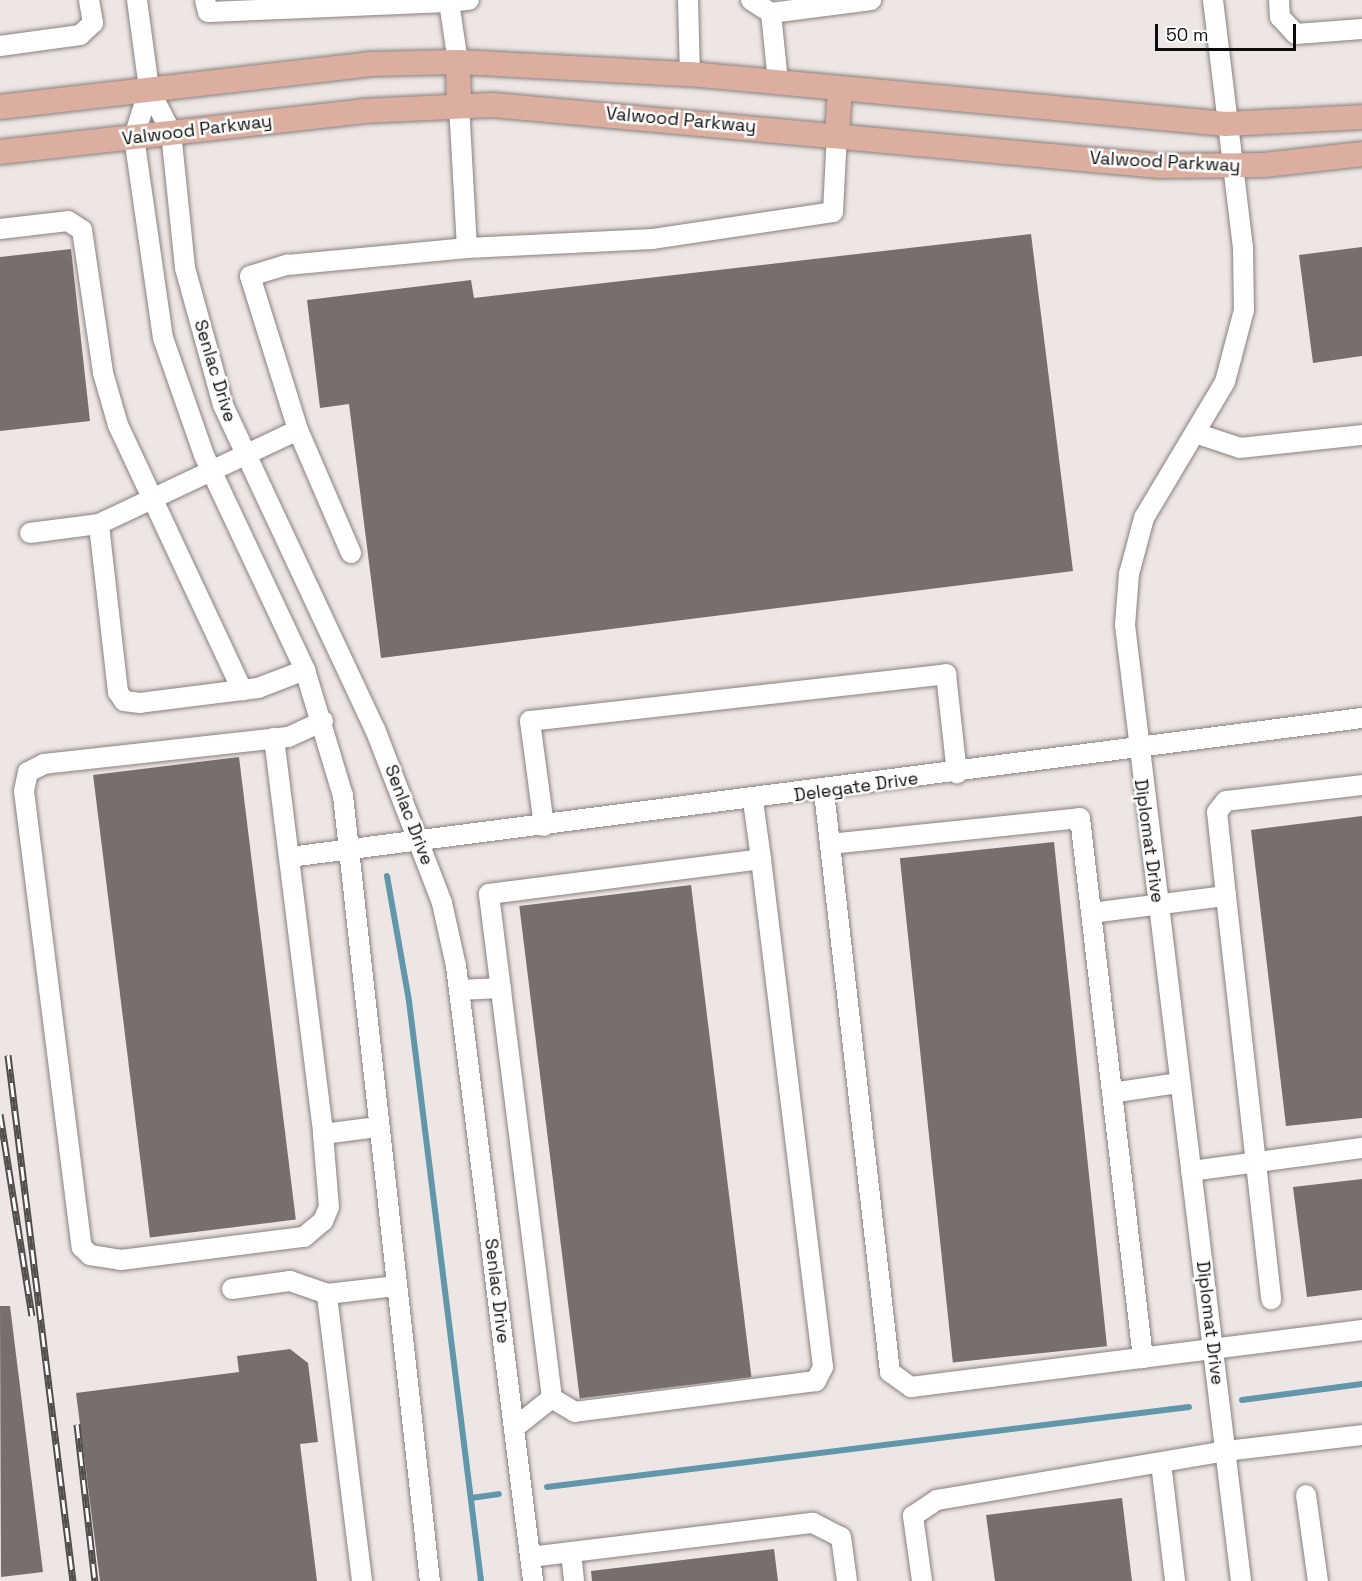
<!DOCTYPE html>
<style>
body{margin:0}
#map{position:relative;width:1362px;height:1581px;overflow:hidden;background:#eee6e4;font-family:"Space Grotesk",sans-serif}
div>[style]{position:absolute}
.stream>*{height:6px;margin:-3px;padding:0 3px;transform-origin:3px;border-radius:3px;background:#6197aa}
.building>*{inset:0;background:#766f6d;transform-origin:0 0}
.roads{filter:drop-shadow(0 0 2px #88817e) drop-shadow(0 0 2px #88817e)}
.minor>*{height:20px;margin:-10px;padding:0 10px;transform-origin:10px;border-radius:10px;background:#fff}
.major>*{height:24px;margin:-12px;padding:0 12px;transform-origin:12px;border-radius:12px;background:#dbaea0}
.rail>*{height:7px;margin-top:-3.5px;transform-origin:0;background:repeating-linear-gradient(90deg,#fff 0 14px,#504d4b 0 28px);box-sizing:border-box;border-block:2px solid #504d4b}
span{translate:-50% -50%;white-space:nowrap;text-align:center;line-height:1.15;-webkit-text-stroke:5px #fff;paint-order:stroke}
.street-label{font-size:18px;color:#0e0c0b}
.scale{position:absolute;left:1155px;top:24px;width:141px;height:27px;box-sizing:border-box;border:3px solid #0e0c0b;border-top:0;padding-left:8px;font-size:18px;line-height:21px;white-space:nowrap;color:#0e0c0b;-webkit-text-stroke:4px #fff;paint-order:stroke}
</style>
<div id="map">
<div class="stream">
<div style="left:387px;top:876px;width:127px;rotate:80deg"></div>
<div style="left:409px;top:1001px;width:584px;rotate:82.92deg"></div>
<div style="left:1242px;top:1400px;width:121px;rotate:-7.6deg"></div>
<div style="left:547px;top:1487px;width:647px;rotate:-7.1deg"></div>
<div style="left:471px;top:1498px;width:28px;rotate:-8deg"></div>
</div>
<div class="building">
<div style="clip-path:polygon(1031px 234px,1073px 571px,381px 658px,349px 404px,320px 408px,307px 300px,471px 280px,474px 298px)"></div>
<div style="clip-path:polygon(1362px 247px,1362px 356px,1313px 363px,1299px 255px)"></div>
<div style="clip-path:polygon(71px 249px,90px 421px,0 431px,0 257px)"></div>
<div style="left:239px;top:757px;width:466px;height:147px;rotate:83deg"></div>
<div style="clip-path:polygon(1362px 816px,1362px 1118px,1286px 1126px,1251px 830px)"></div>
<div style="left:1054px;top:842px;width:507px;height:155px;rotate:84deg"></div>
<div style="left:691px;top:885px;width:496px;height:173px;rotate:83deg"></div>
<div style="clip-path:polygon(1362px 1179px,1362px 1290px,1307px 1297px,1293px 1187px)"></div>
<div style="clip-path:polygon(0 1306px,10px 1306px,43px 1572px,1px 1577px)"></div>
<div style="clip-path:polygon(290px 1349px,308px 1363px,318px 1442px,300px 1444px,317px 1581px,100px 1581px,76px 1393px,239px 1372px,237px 1356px)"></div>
<div style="clip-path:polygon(1122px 1498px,1132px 1581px,995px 1581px,986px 1515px)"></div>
<div style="clip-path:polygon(774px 1549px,778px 1581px,592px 1581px,591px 1571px)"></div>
</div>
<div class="roads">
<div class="minor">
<div style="left:137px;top:0;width:90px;rotate:82.3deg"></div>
<div style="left:149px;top:89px;width:48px;rotate:62.9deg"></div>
<div style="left:171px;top:132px;width:137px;rotate:84.1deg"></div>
<div style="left:185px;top:268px;width:142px;rotate:74.5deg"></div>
<div style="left:223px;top:405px;width:358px;rotate:64.9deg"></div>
<div style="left:375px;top:729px;width:186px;rotate:68.9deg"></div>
<div style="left:442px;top:903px;width:65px;rotate:77.5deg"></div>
<div style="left:456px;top:966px;width:620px;rotate:82.86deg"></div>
<div style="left:205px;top:0;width:12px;rotate:76deg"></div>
<div style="left:208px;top:12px;width:241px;rotate:-2.4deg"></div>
<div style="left:449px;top:2px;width:61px;rotate:81.5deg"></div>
<div style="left:688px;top:0;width:74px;rotate:88.5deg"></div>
<div style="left:751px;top:0;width:24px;rotate:33deg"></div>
<div style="left:1213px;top:0;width:250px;rotate:83.1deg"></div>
<div style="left:1243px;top:248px;width:62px;rotate:89.1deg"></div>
<div style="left:1244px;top:310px;width:74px;rotate:104.8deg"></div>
<div style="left:1225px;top:382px;width:158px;rotate:120.8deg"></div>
<div style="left:1144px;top:518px;width:58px;rotate:105deg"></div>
<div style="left:1129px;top:574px;width:51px;rotate:94.5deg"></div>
<div style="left:1125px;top:625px;width:963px;rotate:83.08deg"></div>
<div style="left:1279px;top:0;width:17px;rotate:87deg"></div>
<div style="left:1280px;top:17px;width:23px;rotate:47deg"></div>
<div style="left:1296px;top:34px;width:66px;rotate:-4.3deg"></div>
<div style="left:449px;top:2px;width:20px;rotate:-6deg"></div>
<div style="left:0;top:46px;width:81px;rotate:-7.8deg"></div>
<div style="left:80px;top:35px;width:18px;rotate:-43deg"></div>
<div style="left:93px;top:23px;width:23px;rotate:-100deg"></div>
<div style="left:778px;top:82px;width:69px;rotate:-95.8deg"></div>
<div style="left:771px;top:13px;width:101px;rotate:-7.4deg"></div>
<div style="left:149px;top:89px;width:50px;rotate:107.4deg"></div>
<div style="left:134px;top:137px;width:203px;rotate:81.8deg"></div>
<div style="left:163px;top:338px;width:124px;rotate:70.7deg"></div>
<div style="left:204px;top:455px;width:238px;rotate:64.8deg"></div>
<div style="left:305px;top:670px;width:132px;rotate:73.2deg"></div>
<div style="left:343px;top:796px;width:790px;rotate:83.68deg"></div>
<div style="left:459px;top:105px;width:143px;rotate:86.8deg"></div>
<div style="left:0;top:229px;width:68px;rotate:-6.7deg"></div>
<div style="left:68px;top:221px;width:17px;rotate:33deg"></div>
<div style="left:82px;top:230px;width:145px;rotate:81.6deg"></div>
<div style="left:103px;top:373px;width:54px;rotate:73.9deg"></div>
<div style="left:118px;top:425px;width:293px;rotate:64.9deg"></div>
<div style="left:298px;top:430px;width:134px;rotate:66.7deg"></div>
<div style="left:1195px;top:433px;width:47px;rotate:18.4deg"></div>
<div style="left:1240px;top:448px;width:123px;rotate:-6.1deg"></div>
<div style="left:30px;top:533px;width:70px;rotate:-7.4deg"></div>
<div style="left:305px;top:670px;width:50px;rotate:159deg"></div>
<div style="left:258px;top:688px;width:119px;rotate:172.8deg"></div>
<div style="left:140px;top:703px;width:16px;rotate:-173deg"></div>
<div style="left:124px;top:701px;width:11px;rotate:-124deg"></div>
<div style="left:118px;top:692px;width:169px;rotate:-96.5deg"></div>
<div style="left:99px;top:524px;width:220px;rotate:-25.3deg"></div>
<div style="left:298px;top:430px;width:161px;rotate:-107.3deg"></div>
<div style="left:250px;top:276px;width:39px;rotate:-17deg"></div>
<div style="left:287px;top:265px;width:181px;rotate:-5.4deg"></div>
<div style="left:467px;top:248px;width:186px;rotate:-2.8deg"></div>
<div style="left:653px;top:239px;width:182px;rotate:-8.5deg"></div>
<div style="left:833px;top:212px;width:78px;rotate:-87.1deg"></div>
<div style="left:323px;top:721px;width:38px;rotate:155deg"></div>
<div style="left:288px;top:737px;width:245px;rotate:173.7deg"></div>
<div style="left:44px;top:764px;width:18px;rotate:153deg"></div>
<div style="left:28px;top:772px;width:19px;rotate:102deg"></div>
<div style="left:24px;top:791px;width:460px;rotate:82.8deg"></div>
<div style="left:82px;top:1247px;width:11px;rotate:45deg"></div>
<div style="left:90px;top:1255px;width:31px;rotate:9deg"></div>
<div style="left:121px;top:1260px;width:184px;rotate:-7.2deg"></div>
<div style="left:304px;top:1237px;width:25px;rotate:-40deg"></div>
<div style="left:323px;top:1221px;width:15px;rotate:-67deg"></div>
<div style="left:329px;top:1207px;width:73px;rotate:-94.7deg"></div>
<div style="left:323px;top:1134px;width:55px;rotate:-7.3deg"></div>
<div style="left:274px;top:738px;width:399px;rotate:82.9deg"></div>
<div style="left:824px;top:792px;width:584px;rotate:83.51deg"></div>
<div style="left:890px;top:1372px;width:26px;rotate:36deg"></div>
<div style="left:911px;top:1387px;width:455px;rotate:-7.2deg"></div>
<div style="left:753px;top:801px;width:59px;rotate:82.1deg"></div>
<div style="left:761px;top:859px;width:512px;rotate:83.04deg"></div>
<div style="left:823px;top:1367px;width:16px;rotate:117deg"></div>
<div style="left:816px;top:1381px;width:243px;rotate:172.7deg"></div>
<div style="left:575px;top:1412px;width:27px;rotate:-149deg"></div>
<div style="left:552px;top:1398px;width:508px;rotate:-97.13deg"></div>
<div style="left:489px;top:894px;width:274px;rotate:-7.3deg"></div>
<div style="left:544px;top:826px;width:106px;rotate:-97.6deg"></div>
<div style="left:530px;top:721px;width:419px;rotate:-6.4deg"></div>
<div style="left:946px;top:674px;width:100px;rotate:83.7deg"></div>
<div style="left:830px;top:844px;width:251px;rotate:-5.9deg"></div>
<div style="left:1080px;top:818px;width:544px;rotate:83.35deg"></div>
<div style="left:290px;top:857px;width:1081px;rotate:-7.39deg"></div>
<div style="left:1226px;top:896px;width:84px;rotate:-96.1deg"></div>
<div style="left:1217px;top:812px;width:14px;rotate:-51deg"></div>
<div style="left:1226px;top:801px;width:137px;rotate:-6.7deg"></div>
<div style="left:1091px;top:913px;width:136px;rotate:-7.2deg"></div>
<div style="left:1226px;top:896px;width:406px;rotate:83.6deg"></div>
<div style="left:459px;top:990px;width:42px;rotate:-2.7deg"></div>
<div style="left:1112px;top:1093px;width:68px;rotate:-8.5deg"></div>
<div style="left:1191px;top:1171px;width:173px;rotate:-7.7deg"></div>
<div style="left:232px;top:1289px;width:59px;rotate:-7.9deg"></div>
<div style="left:290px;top:1281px;width:39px;rotate:19deg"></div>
<div style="left:514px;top:1428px;width:48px;rotate:-38.3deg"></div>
<div style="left:1161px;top:1463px;width:119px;rotate:83.2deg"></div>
<div style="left:1306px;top:1495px;width:87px;rotate:82.1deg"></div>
<div style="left:571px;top:1552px;width:29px;rotate:84deg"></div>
<div style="left:530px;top:1557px;width:285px;rotate:-6.9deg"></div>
<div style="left:813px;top:1523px;width:31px;rotate:27deg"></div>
<div style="left:841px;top:1537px;width:44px;rotate:82.2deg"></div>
<div style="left:362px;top:1581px;width:289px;rotate:-97deg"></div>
<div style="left:327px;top:1294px;width:68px;rotate:-6.7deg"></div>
<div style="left:922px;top:1581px;width:66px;rotate:-97.9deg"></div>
<div style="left:913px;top:1516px;width:29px;rotate:-34deg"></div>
<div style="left:937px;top:1500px;width:293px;rotate:-9.6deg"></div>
<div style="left:1226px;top:1451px;width:137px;rotate:-6.7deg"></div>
</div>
<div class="major">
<div style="left:458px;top:62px;width:43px;rotate:88.7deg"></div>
<div style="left:0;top:107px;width:372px;rotate:-6.6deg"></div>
<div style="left:370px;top:64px;width:88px;rotate:-1.3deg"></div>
<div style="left:458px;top:62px;width:232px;rotate:3deg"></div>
<div style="left:690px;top:74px;width:538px;rotate:5.33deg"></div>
<div style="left:1226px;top:124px;width:136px;rotate:-2.9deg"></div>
<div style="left:837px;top:134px;width:45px;rotate:-86.2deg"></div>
<div style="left:0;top:152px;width:365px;rotate:-6.4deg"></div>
<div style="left:363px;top:111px;width:130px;rotate:-2.6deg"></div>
<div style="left:493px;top:105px;width:669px;rotate:5.23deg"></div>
<div style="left:1159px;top:166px;width:105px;rotate:-0.5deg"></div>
<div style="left:1264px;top:165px;width:99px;rotate:-6.4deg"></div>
</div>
</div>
<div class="rail">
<div style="left:8px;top:1055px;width:530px;rotate:82.96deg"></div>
<div style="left:0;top:1114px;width:204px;rotate:81deg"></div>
<div style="left:77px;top:1424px;width:158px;rotate:83.5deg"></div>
</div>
<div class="street-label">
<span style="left:681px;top:120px;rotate:5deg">Valwood Parkway</span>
<span style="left:197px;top:130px;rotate:-7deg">Valwood Parkway</span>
<span style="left:1165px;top:162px;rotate:3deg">Valwood Parkway</span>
<span style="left:215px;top:371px;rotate:73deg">Senlac Drive</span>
<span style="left:856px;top:787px;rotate:-8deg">Delegate Drive</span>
<span style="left:409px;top:815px;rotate:69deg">Senlac Drive</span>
<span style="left:1149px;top:841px;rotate:82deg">Diplomat Drive</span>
<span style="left:497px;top:1291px;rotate:83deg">Senlac Drive</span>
<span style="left:1210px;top:1323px;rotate:83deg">Diplomat Drive</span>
</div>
<div class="scale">50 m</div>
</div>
